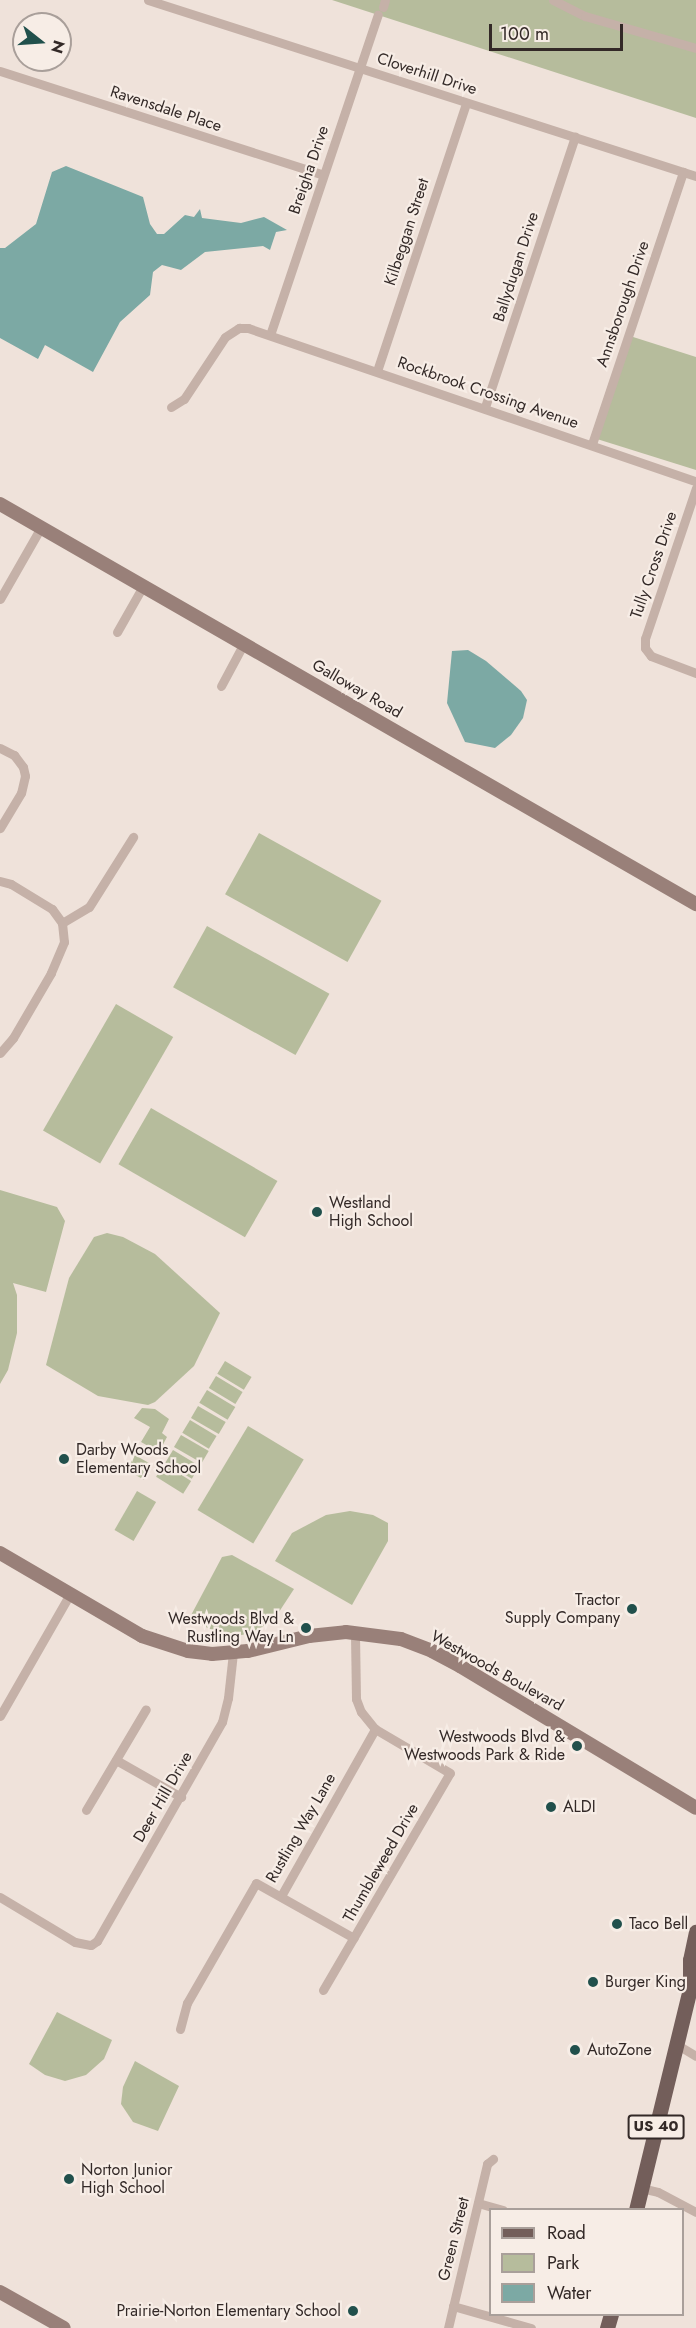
<!DOCTYPE html>
<style>
body{margin:0}
#map{position:relative;width:696px;height:2328px;overflow:hidden;background:#efe2da;font-family:Jost,sans-serif}
div>[style]{position:absolute}
.green>*{inset:0;background:#b6bc9c;transform-origin:0 0}
.water>*{inset:0;background:#7ca9a4}
.street>*{height:9px;margin:-4.5px;padding:0 4.5px;transform-origin:4.5px;border-radius:4.5px;background:#c5b1a8}
.secondary>*{height:14px;margin:-7px;padding:0 7px;transform-origin:7px;border-radius:7px;background:#998079}
.primary>*{height:15px;margin:-7.5px;padding:0 7.5px;transform-origin:7.5px;border-radius:7.5px;background:#735e5a}
.dots>*{width:16px;height:16px;translate:-50% -50%;box-sizing:border-box;border:3px solid #f7ede6;border-radius:50%}
span{translate:-50% -50%;white-space:nowrap;text-align:center;line-height:1.15;-webkit-text-stroke:4.5px #f7ede6;paint-order:stroke}
.shield-label span{padding:2px 4px;background:#f7ede6;border:2px solid;border-radius:4px;-webkit-text-stroke-width:0}
.shield-label{font-size:15px;color:#332927;font-weight:700}
.street-label{font-size:16px;color:#332927}
.poi-label{font-size:16px;color:#332927}
.left{translate:0 -50%;text-align:left}
.right{translate:-100% -50%;text-align:right}
.legend{position:absolute;left:489px;top:2208px;width:195px;height:108px;box-sizing:border-box;background:#f7ede6;border:2px solid #a99f9a;margin:0;padding:8px 10px;list-style:none;font-size:18px;color:#332927}
.legend li{display:flex;align-items:center;gap:12px;height:30px}
.legend b{width:30px;border:2px solid #a99f9a}
.north{position:absolute;left:12px;top:12px;width:60px;height:60px;box-sizing:border-box;background:#f7ede6;border:2px solid #a99f9a;border-radius:50%;rotate:107deg;font-size:16px;font-weight:700;line-height:24px;text-align:center;color:#332927}
.north::after{content:'';display:block;margin:auto;width:21px;height:27px;background:#21504c;clip-path:polygon(50% 0,100% 100%,50% 72%,0 100%)}
.scale{position:absolute;left:489px;top:24px;width:134px;height:27px;box-sizing:border-box;border:3px solid #332927;border-top:0;padding-left:8px;font-size:18px;line-height:21px;white-space:nowrap;color:#332927;-webkit-text-stroke:4px #f7ede6;paint-order:stroke}
</style>
<div id="map">
<div class="green">
<div style="clip-path:polygon(332px 0,696px 0,696px 118px)"></div>
<div style="clip-path:polygon(630px 336px,696px 357px,696px 470px,597px 439px)"></div>
<div style="left:259px;top:833px;width:140px;height:70px;rotate:29deg"></div>
<div style="left:207px;top:926px;width:140px;height:70px;rotate:29deg"></div>
<div style="left:116px;top:1004px;width:66px;height:146px;rotate:30deg"></div>
<div style="left:151px;top:1108px;width:146px;height:65px;rotate:30deg"></div>
<div style="clip-path:polygon(0 1190px,57px 1207px,65px 1221px,46px 1292px,13px 1283px,17px 1295px,17px 1333px,8px 1370px,0 1384px)"></div>
<div style="clip-path:polygon(107px 1233px,123px 1237px,155px 1254px,220px 1313px,194px 1366px,155px 1402px,148px 1405px,98px 1396px,46px 1365px,69px 1278px,94px 1237px)"></div>
<div style="left:225px;top:1361px;width:31px;height:15px;rotate:31deg"></div>
<div style="left:216px;top:1376px;width:31px;height:14px;rotate:31deg"></div>
<div style="left:207px;top:1390px;width:33px;height:15px;rotate:31deg"></div>
<div style="left:198px;top:1406px;width:32px;height:14px;rotate:30deg"></div>
<div style="clip-path:polygon(142px 1408px,155px 1409px,169px 1419px,162px 1433px,167px 1437px,159px 1452px,141px 1442px,150px 1427px,134px 1418px)"></div>
<div style="left:190px;top:1420px;width:31px;height:15px;rotate:31deg"></div>
<div style="left:248px;top:1426px;width:65px;height:98px;rotate:31deg"></div>
<div style="left:181px;top:1435px;width:32px;height:14px;rotate:30deg"></div>
<div style="left:173px;top:1450px;width:31px;height:15px;rotate:31deg"></div>
<div style="left:135px;top:1455px;width:20px;height:17px;rotate:30deg"></div>
<div style="left:164px;top:1464px;width:32px;height:15px;rotate:32deg"></div>
<div style="left:137px;top:1491px;width:22px;height:45px;rotate:30deg"></div>
<div style="clip-path:polygon(350px 1511px,373px 1515px,388px 1523px,388px 1541px,352px 1605px,275px 1561px,292px 1533px,326px 1515px)"></div>
<div style="clip-path:polygon(232px 1555px,294px 1589px,275px 1618px,259px 1629px,242px 1635px,212px 1630px,189px 1619px,222px 1557px)"></div>
<div style="clip-path:polygon(57px 2012px,112px 2040px,104px 2059px,86px 2075px,65px 2081px,45px 2075px,29px 2064px)"></div>
<div style="clip-path:polygon(135px 2061px,179px 2086px,158px 2131px,133px 2122px,121px 2104px,123px 2087px)"></div>
</div>
<div class="water">
<div style="clip-path:polygon(66px 166px,143px 197px,150px 224px,157px 234px,164px 234px,185px 215px,194px 217px,200px 209px,202px 218px,241px 223px,264px 217px,287px 230px,276px 232px,270px 250px,263px 246px,205px 252px,181px 270px,162px 265px,153px 272px,150px 295px,120px 322px,93px 372px,45px 345px,38px 359px,0 338px,0 248px,5px 248px,36px 224px,52px 172px)"></div>
<div style="clip-path:polygon(468px 650px,486px 661px,521px 691px,527px 700px,523px 718px,511px 735px,495px 748px,465px 742px,447px 703px,452px 651px)"></div>
</div>
<div class="street">
<div style="left:148px;top:0;width:576px;rotate:17.81deg"></div>
<div style="left:553px;top:0;width:36px;rotate:27deg"></div>
<div style="left:585px;top:16px;width:116px;rotate:16.1deg"></div>
<div style="left:383px;top:7px;width:7px;rotate:-74deg"></div>
<div style="left:0;top:71px;width:339px;rotate:17.8deg"></div>
<div style="left:270px;top:335px;width:338px;rotate:-71.4deg"></div>
<div style="left:377px;top:371px;width:282px;rotate:-71.6deg"></div>
<div style="left:171px;top:407px;width:15px;rotate:-32deg"></div>
<div style="left:184px;top:399px;width:74px;rotate:-56.5deg"></div>
<div style="left:225px;top:337px;width:17px;rotate:-33deg"></div>
<div style="left:239px;top:328px;width:9px"></div>
<div style="left:248px;top:328px;width:473px;rotate:18.9deg"></div>
<div style="left:485px;top:407px;width:285px;rotate:-71.6deg"></div>
<div style="left:592px;top:444px;width:287px;rotate:-71.5deg"></div>
<div style="left:696px;top:488px;width:159px;rotate:108.7deg"></div>
<div style="left:645px;top:639px;width:9px;rotate:90deg"></div>
<div style="left:645px;top:648px;width:10px;rotate:53deg"></div>
<div style="left:651px;top:656px;width:48px;rotate:20.7deg"></div>
<div style="left:0;top:599px;width:83px;rotate:-60.3deg"></div>
<div style="left:117px;top:632px;width:53px;rotate:-60.5deg"></div>
<div style="left:221px;top:686px;width:49px;rotate:-61.9deg"></div>
<div style="left:0;top:748px;width:16px;rotate:27deg"></div>
<div style="left:14px;top:755px;width:15px;rotate:53deg"></div>
<div style="left:23px;top:767px;width:9px;rotate:77deg"></div>
<div style="left:25px;top:776px;width:17px;rotate:103deg"></div>
<div style="left:21px;top:793px;width:41px;rotate:121deg"></div>
<div style="left:0;top:881px;width:11px;rotate:15deg"></div>
<div style="left:11px;top:884px;width:48px;rotate:31.4deg"></div>
<div style="left:52px;top:909px;width:17px;rotate:54deg"></div>
<div style="left:62px;top:923px;width:19px;rotate:84deg"></div>
<div style="left:64px;top:942px;width:34px;rotate:113deg"></div>
<div style="left:51px;top:973px;width:75px;rotate:120.3deg"></div>
<div style="left:13px;top:1038px;width:20px;rotate:131deg"></div>
<div style="left:62px;top:923px;width:31px;rotate:-31deg"></div>
<div style="left:89px;top:907px;width:83px;rotate:-57.8deg"></div>
<div style="left:0;top:1716px;width:141px;rotate:-60.2deg"></div>
<div style="left:116px;top:1760px;width:75px;rotate:29.6deg"></div>
<div style="left:86px;top:1810px;width:117px;rotate:-59.3deg"></div>
<div style="left:281px;top:1896px;width:192px;rotate:-60.6deg"></div>
<div style="left:0;top:1897px;width:87px;rotate:31deg"></div>
<div style="left:75px;top:1942px;width:16px;rotate:11deg"></div>
<div style="left:91px;top:1945px;width:7px;rotate:-34deg"></div>
<div style="left:97px;top:1941px;width:252px;rotate:-60.3deg"></div>
<div style="left:222px;top:1722px;width:25px;rotate:-76deg"></div>
<div style="left:228px;top:1698px;width:45px;rotate:-83.7deg"></div>
<div style="left:323px;top:1990px;width:251px;rotate:-59.7deg"></div>
<div style="left:450px;top:1773px;width:87px;rotate:-149.6deg"></div>
<div style="left:375px;top:1729px;width:22px;rotate:-129deg"></div>
<div style="left:361px;top:1712px;width:14px;rotate:-111deg"></div>
<div style="left:356px;top:1699px;width:66px;rotate:-90.9deg"></div>
<div style="left:180px;top:2029px;width:27px;rotate:-75deg"></div>
<div style="left:187px;top:2003px;width:138px;rotate:-60.1deg"></div>
<div style="left:256px;top:1883px;width:112px;rotate:29.3deg"></div>
<div style="left:676px;top:2044px;width:23px;rotate:31deg"></div>
<div style="left:641px;top:2188px;width:17px;rotate:13deg"></div>
<div style="left:658px;top:2192px;width:43px;rotate:27.8deg"></div>
<div style="left:478px;top:2203px;width:26px;rotate:16deg"></div>
<div style="left:453px;top:2306px;width:81px;rotate:15.8deg"></div>
<div style="left:448px;top:2328px;width:169px;rotate:-76.6deg"></div>
<div style="left:487px;top:2164px;width:8px;rotate:-40deg"></div>
</div>
<div class="secondary">
<div style="left:0;top:504px;width:803px;rotate:29.89deg"></div>
<div style="left:0;top:1553px;width:164px;rotate:30.3deg"></div>
<div style="left:142px;top:1636px;width:48px;rotate:18.1deg"></div>
<div style="left:188px;top:1651px;width:24px;rotate:7deg"></div>
<div style="left:212px;top:1654px;width:36px;rotate:-5deg"></div>
<div style="left:248px;top:1651px;width:63px;rotate:-13.8deg"></div>
<div style="left:309px;top:1636px;width:37px;rotate:-6deg"></div>
<div style="left:346px;top:1632px;width:55px;rotate:7.3deg"></div>
<div style="left:401px;top:1639px;width:33px;rotate:21deg"></div>
<div style="left:432px;top:1651px;width:32px;rotate:28deg"></div>
<div style="left:460px;top:1666px;width:275px;rotate:31deg"></div>
<div style="left:0;top:2292px;width:73px;rotate:29.4deg"></div>
</div>
<div class="primary">
<div style="left:636px;top:2210px;width:228px;rotate:-76.3deg"></div>
<div style="left:690px;top:1989px;width:29px;rotate:-90deg"></div>
<div style="left:690px;top:1960px;width:29px;rotate:-78deg"></div>
<div style="left:607px;top:2328px;width:15px;rotate:-74deg"></div>
</div>
<div class="dots">
<div style="left:317px;top:1212px;background:#21504c"></div>
<div style="left:64px;top:1459px;background:#21504c"></div>
<div style="left:632px;top:1609px;background:#21504c"></div>
<div style="left:306px;top:1628px;background:#21504c"></div>
<div style="left:577px;top:1746px;background:#21504c"></div>
<div style="left:551px;top:1807px;background:#21504c"></div>
<div style="left:617px;top:1924px;background:#21504c"></div>
<div style="left:593px;top:1982px;background:#21504c"></div>
<div style="left:575px;top:2050px;background:#21504c"></div>
<div style="left:69px;top:2179px;background:#21504c"></div>
<div style="left:353px;top:2311px;background:#21504c"></div>
</div>
<div class="shield-label">
<span style="left:656px;top:2127px">US 40</span>
</div>
<div class="street-label">
<span style="left:427px;top:74px;rotate:18deg">Cloverhill Drive</span>
<span style="left:166px;top:109px;rotate:18deg">Ravensdale Place</span>
<span style="left:309px;top:170px;rotate:-71deg">Breigha Drive</span>
<span style="left:407px;top:232px;rotate:-72deg">Kilbeggan Street</span>
<span style="left:516px;top:267px;rotate:-72deg">Ballydugan Drive</span>
<span style="left:623px;top:304px;rotate:-71deg">Annsborough Drive</span>
<span style="left:488px;top:393px;rotate:19deg">Rockbrook Crossing Avenue</span>
<span style="left:654px;top:565px;rotate:-71deg">Tully Cross Drive</span>
<span style="left:357px;top:689px;rotate:30deg">Galloway Road</span>
<span style="left:497px;top:1671px;rotate:29deg">Westwoods Boulevard</span>
<span style="left:163px;top:1797px;rotate:-60deg">Deer Hill Drive</span>
<span style="left:301px;top:1828px;rotate:-60deg">Rustling Way Lane</span>
<span style="left:381px;top:1863px;rotate:-60deg">Thumbleweed Drive</span>
<span style="left:454px;top:2239px;rotate:-76deg">Green Street</span>
</div>
<div class="poi-label">
<span class="left" style="left:329px;top:1212px">Westland<br>High School</span>
<span class="left" style="left:76px;top:1459px">Darby Woods<br>Elementary School</span>
<span class="right" style="left:620px;top:1609px">Tractor<br>Supply Company</span>
<span class="right" style="left:294px;top:1628px">Westwoods Blvd &amp;<br>Rustling Way Ln</span>
<span class="right" style="left:565px;top:1746px">Westwoods Blvd &amp;<br>Westwoods Park &amp; Ride</span>
<span class="left" style="left:563px;top:1807px">ALDI</span>
<span class="left" style="left:629px;top:1924px">Taco Bell</span>
<span class="left" style="left:605px;top:1982px">Burger King</span>
<span class="left" style="left:587px;top:2050px">AutoZone</span>
<span class="left" style="left:81px;top:2179px">Norton Junior<br>High School</span>
<span class="right" style="left:341px;top:2311px">Prairie-Norton Elementary School</span>
</div>
<ul class="legend">
<li><b style="height:8px;background:#735e5a"></b>Road</li>
<li><b style="height:16px;background:#b6bc9c"></b>Park</li>
<li><b style="height:16px;background:#7ca9a4"></b>Water</li>
</ul>
<div class="north">N</div>
<div class="scale">100 m</div>
</div>
